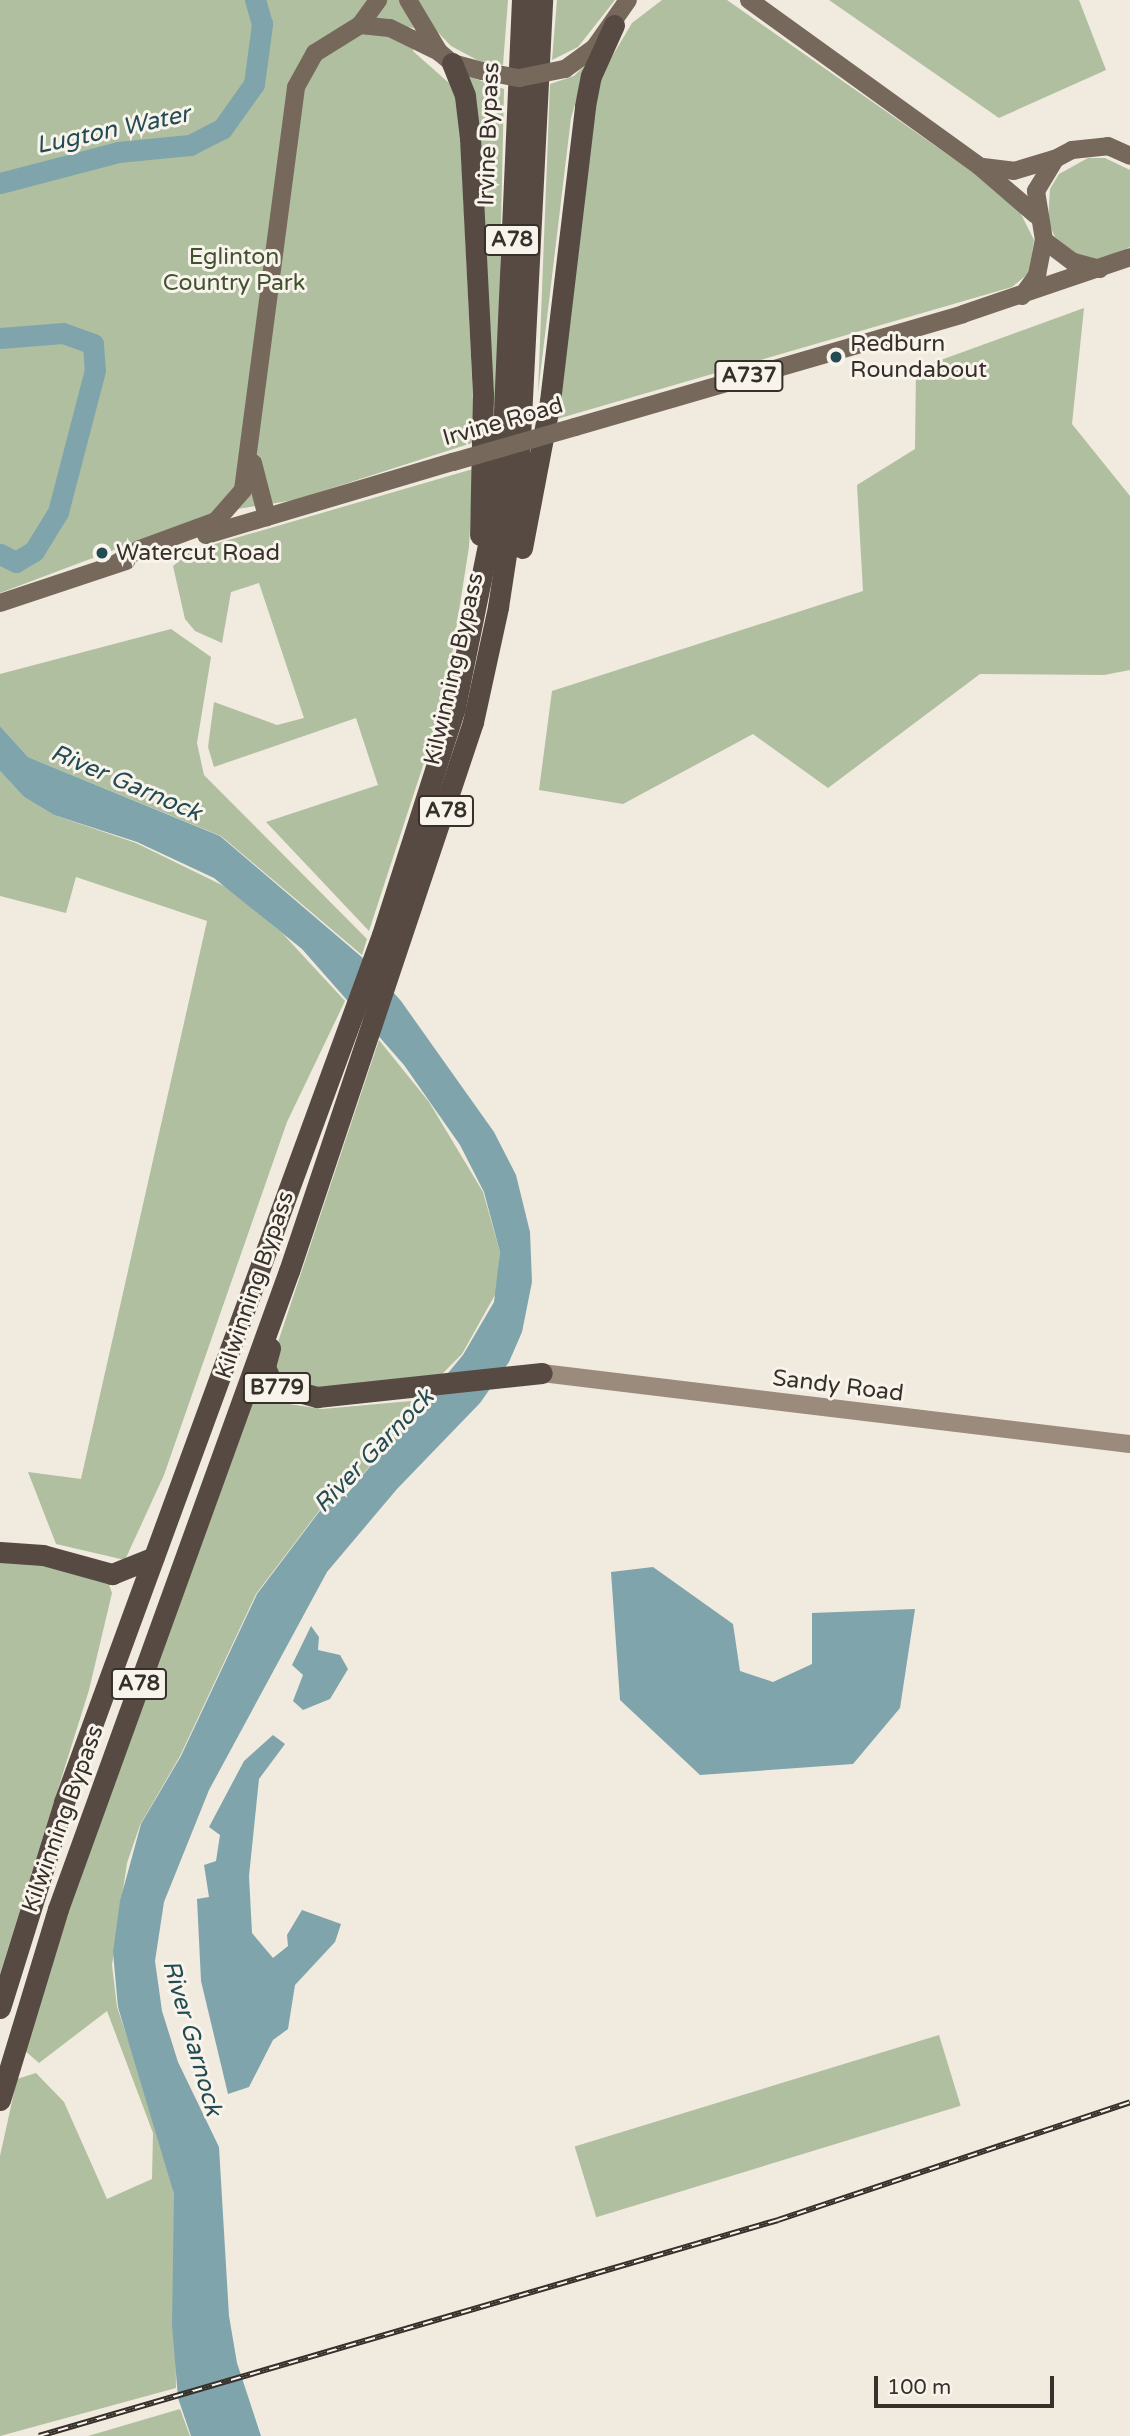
<!DOCTYPE html>
<style>
body{margin:0}
#map{position:relative;width:1130px;height:2436px;overflow:hidden;background:#f1eade;font-family:"Varela Round",sans-serif}
div>[style]{position:absolute}
.green>*{inset:0;background:#b0bf9f;transform-origin:0 0}
.water>*{inset:0;background:#80a4ab}
.river>*{height:21px;margin:-10.5px;padding:0 10.5px;transform-origin:10.5px;border-radius:10.5px;background:#80a4ab}
.secondary>*{height:18px;margin:-9px;padding:0 9px;transform-origin:9px;border-radius:9px;background:#9b8b7d}
.primary>*{height:18px;margin:-9px;padding:0 9px;transform-origin:9px;border-radius:9px;background:#77685c}
.highway>*{height:21px;margin:-10.5px;padding:0 10.5px;transform-origin:10.5px;border-radius:10.5px;background:#564a42}
.rail>*{height:6px;margin-top:-3px;transform-origin:0;background:repeating-linear-gradient(90deg,#f8f4eb 0 10px,#362f2a 0 20px);box-sizing:border-box;border-block:2px solid #362f2a}
.primary-bridge>*{height:18px;margin:-9px;padding:0 9px;transform-origin:9px;border-radius:9px;background:#77685c}
.dots>*{width:19px;height:19px;translate:-50% -50%;box-sizing:border-box;border:4px solid #f8f4eb;border-radius:50%}
span{translate:-50% -50%;white-space:nowrap;text-align:center;line-height:1.15;-webkit-text-stroke:6px #f8f4eb;paint-order:stroke}
.shield-label span{padding:2px 5px;background:#f8f4eb;border:2px solid;border-radius:5px;-webkit-text-stroke-width:0}
.shield-label{font-size:21px;color:#362f2a;font-weight:700}
.street-label{font-size:23px;color:#362f2a}
.park-label{font-size:23px;color:#425230}
.poi-label{font-size:23px;color:#362f2a}
.left{translate:0 -50%;text-align:left}
.water-label{font-size:24px;color:#234b54;font-style:italic}
.scale{position:absolute;left:874px;top:2376px;width:180px;height:32px;box-sizing:border-box;border:4px solid #362f2a;border-top:0;padding-left:9px;font-size:21px;line-height:24px;white-space:nowrap;color:#362f2a;-webkit-text-stroke:5px #f8f4eb;paint-order:stroke}
</style>
<div id="map">
<div class="green">
<div style="clip-path:polygon(0 0,400px 0,414px 28px,400px 26px,414px 52px,449px 83px,459px 106px,475px 442px,295px 500px,212px 513px,0 593px)"></div>
<div style="clip-path:polygon(418px 0,508px 0,503px 65px,479px 61px,451px 46px,429px 23px)"></div>
<div style="clip-path:polygon(557px 0,615px 0,578px 47px,552px 60px)"></div>
<div style="clip-path:polygon(662px 0,727px 0,974px 173px,1019px 210px,1034px 240px,1029px 273px,1012px 287px,557px 419px,598px 80px,632px 23px)"></div>
<div style="clip-path:polygon(829px 0,1079px 0,1106px 70px,999px 118px)"></div>
<div style="clip-path:polygon(587px 63px,571px 118px,538px 393px,550px 84px,574px 76px)"></div>
<div style="clip-path:polygon(462px 74px,504px 89px,497px 406px,490px 405px)"></div>
<div style="clip-path:polygon(1088px 158px,1105px 158px,1130px 170px,1130px 247px,1098px 260px,1081px 257px,1055px 237px,1048px 222px,1050px 189px,1059px 174px)"></div>
<div style="clip-path:polygon(1084px 308px,1072px 424px,1130px 496px,1130px 670px,1104px 675px,980px 674px,828px 788px,753px 734px,623px 804px,539px 790px,552px 691px,863px 591px,857px 485px,915px 449px,916px 369px)"></div>
<div style="clip-path:polygon(473px 469px,469px 547px,452px 655px,435px 729px,369px 931px,266px 822px,378px 785px,356px 718px,214px 767px,208px 747px,214px 702px,277px 725px,304px 718px,259px 583px,231px 592px,222px 643px,195px 631px,185px 619px,173px 566px,191px 551px)"></div>
<div style="clip-path:polygon(171px 629px,211px 657px,197px 743px,204px 775px,367px 939px,362px 955px,221px 836px,28px 757px,0 726px,0 674px)"></div>
<div style="clip-path:polygon(0 771px,24px 797px,54px 815px,136px 843px,228px 888px,283px 934px,345px 1001px,287px 1122px,164px 1475px,125px 1560px,56px 1544px,28px 1472px,81px 1479px,207px 921px,76px 877px,66px 913px,0 896px)"></div>
<div style="clip-path:polygon(379px 1040px,429px 1102px,483px 1192px,500px 1252px,496px 1293px,462px 1354px,440px 1376px,334px 1390px,275px 1380px,274px 1354px)"></div>
<div style="clip-path:polygon(259px 1383px,289px 1404px,322px 1409px,422px 1400px,357px 1482px,322px 1507px,256px 1594px,180px 1756px,140px 1825px,127px 1863px,112px 1965px,117px 2007px,162px 2139px,174px 2194px,176px 2388px,0 2436px,0 2156px,17px 2079px,36px 2073px,64px 2102px,107px 2199px,152px 2179px,153px 2133px,107px 2011px,39px 2063px,24px 2050px,50px 1956px)"></div>
<div style="clip-path:polygon(16px 1560px,43px 1562px,108px 1582px,112px 1593px,89px 1690px,0 1974px,0 1563px)"></div>
<div style="left:939px;top:2035px;width:74px;height:381px;rotate:73deg"></div>
<div style="clip-path:polygon(180px 2409px,190px 2436px,88px 2436px)"></div>
</div>
<div class="water">
<div style="clip-path:polygon(0 726px,28px 757px,220px 836px,364px 959px,401px 1001px,494px 1132px,516px 1175px,530px 1232px,532px 1282px,522px 1332px,509px 1362px,480px 1403px,397px 1489px,327px 1572px,209px 1790px,164px 1902px,155px 1961px,162px 2011px,178px 2062px,219px 2147px,229px 2316px,237px 2363px,261px 2436px,191px 2436px,178px 2398px,172px 2325px,174px 2194px,118px 2007px,113px 1952px,120px 1901px,141px 1824px,181px 1756px,257px 1594px,322px 1508px,348px 1493px,463px 1355px,494px 1302px,500px 1252px,484px 1192px,460px 1145px,404px 1065px,302px 949px,214px 878px,137px 842px,54px 815px,24px 797px,0 771px)"></div>
<div style="clip-path:polygon(653px 1567px,733px 1624px,740px 1671px,773px 1682px,812px 1664px,812px 1613px,915px 1609px,900px 1708px,853px 1764px,700px 1775px,620px 1700px,611px 1572px)"></div>
<div style="clip-path:polygon(311px 1626px,319px 1637px,318px 1650px,340px 1655px,348px 1669px,330px 1699px,303px 1710px,293px 1701px,303px 1675px,292px 1665px)"></div>
<div style="clip-path:polygon(273px 1735px,285px 1744px,259px 1779px,249px 1876px,252px 1933px,273px 1958px,288px 1946px,287px 1935px,302px 1910px,341px 1924px,335px 1942px,295px 1985px,288px 2029px,273px 2040px,249px 2087px,228px 2094px,201px 1981px,197px 1899px,209px 1897px,204px 1865px,216px 1861px,220px 1835px,209px 1827px,244px 1761px)"></div>
</div>
<div class="river">
<div style="left:0;top:183px;width:122px;rotate:-14.7deg"></div>
<div style="left:118px;top:152px;width:72px;rotate:-5.6deg"></div>
<div style="left:190px;top:145px;width:36px;rotate:-27deg"></div>
<div style="left:222px;top:129px;width:55px;rotate:-54.6deg"></div>
<div style="left:254px;top:84px;width:61px;rotate:-82.4deg"></div>
<div style="left:262px;top:24px;width:25px;rotate:-106deg"></div>
<div style="left:0;top:338px;width:63px;rotate:-4.5deg"></div>
<div style="left:63px;top:333px;width:32px;rotate:20deg"></div>
<div style="left:93px;top:344px;width:26px;rotate:86deg"></div>
<div style="left:95px;top:370px;width:147px;rotate:104.6deg"></div>
<div style="left:58px;top:512px;width:46px;rotate:121.6deg"></div>
<div style="left:34px;top:551px;width:21px;rotate:149deg"></div>
<div style="left:16px;top:562px;width:18px;rotate:-153deg"></div>
</div>
<div class="secondary">
<div style="left:542px;top:1373px;width:592px;rotate:6.89deg"></div>
</div>
<div class="primary">
<div style="left:408px;top:0;width:61px;rotate:59.2deg"></div>
<div style="left:439px;top:52px;width:17px;rotate:40deg"></div>
<div style="left:452px;top:63px;width:31px;rotate:15deg"></div>
<div style="left:749px;top:0;width:284px;rotate:35.8deg"></div>
<div style="left:979px;top:166px;width:75px;rotate:40.7deg"></div>
<div style="left:360px;top:25px;width:30px;rotate:6deg"></div>
<div style="left:390px;top:28px;width:50px;rotate:26.1deg"></div>
<div style="left:565px;top:69px;width:37px;rotate:-36deg"></div>
<div style="left:595px;top:47px;width:57px;rotate:-54.9deg"></div>
<div style="left:983px;top:167px;width:31px;rotate:7deg"></div>
<div style="left:1014px;top:171px;width:42px;rotate:-16.7deg"></div>
<div style="left:1100px;top:269px;width:28px;rotate:-165deg"></div>
<div style="left:1073px;top:262px;width:36px;rotate:-143deg"></div>
<div style="left:1044px;top:240px;width:50px;rotate:-99.3deg"></div>
<div style="left:1036px;top:191px;width:37px;rotate:-59deg"></div>
<div style="left:1055px;top:159px;width:19px;rotate:-28deg"></div>
<div style="left:1072px;top:150px;width:36px;rotate:-6deg"></div>
<div style="left:1108px;top:146px;width:24px;rotate:24deg"></div>
<div style="left:1022px;top:296px;width:26px;rotate:-54deg"></div>
<div style="left:1037px;top:275px;width:36px;rotate:-79deg"></div>
<div style="left:575px;top:427px;width:404px;rotate:-16.2deg"></div>
<div style="left:963px;top:314px;width:176px;rotate:-18.8deg"></div>
<div style="left:253px;top:463px;width:56px;rotate:75.5deg"></div>
<div style="left:206px;top:535px;width:258px;rotate:-16.5deg"></div>
<div style="left:115px;top:564px;width:29px;rotate:-31deg"></div>
<div style="left:140px;top:549px;width:81px;rotate:-20.2deg"></div>
<div style="left:216px;top:521px;width:41px;rotate:-48.9deg"></div>
<div style="left:243px;top:490px;width:406px;rotate:-82.5deg"></div>
<div style="left:296px;top:87px;width:39px;rotate:-61deg"></div>
<div style="left:315px;top:53px;width:53px;rotate:-31.9deg"></div>
<div style="left:360px;top:25px;width:31px;rotate:-54deg"></div>
<div style="left:0;top:603px;width:133px;rotate:-18.4deg"></div>
</div>
<div class="highway">
<div style="left:452px;top:63px;width:35px;rotate:68deg"></div>
<div style="left:465px;top:96px;width:42px;rotate:83.2deg"></div>
<div style="left:470px;top:138px;width:257px;rotate:87.1deg"></div>
<div style="left:483px;top:395px;width:140px;rotate:91.2deg"></div>
<div style="left:522px;top:548px;width:150px;rotate:-79.2deg"></div>
<div style="left:550px;top:401px;width:297px;rotate:-83.2deg"></div>
<div style="left:585px;top:106px;width:31px;rotate:-79deg"></div>
<div style="left:591px;top:76px;width:56px;rotate:-65.7deg"></div>
<div style="left:270px;top:1348px;width:20px;rotate:105deg"></div>
<div style="left:265px;top:1367px;width:20px;rotate:66deg"></div>
<div style="left:273px;top:1385px;width:46px;rotate:15.3deg"></div>
<div style="left:317px;top:1397px;width:226px;rotate:-6.1deg"></div>
<div style="left:0;top:1552px;width:43px;rotate:4deg"></div>
<div style="left:43px;top:1555px;width:72px;rotate:15.4deg"></div>
<div style="left:112px;top:1574px;width:45px;rotate:-22deg"></div>
<div style="left:0;top:2008px;width:216px;rotate:-72.7deg"></div>
<div style="left:64px;top:1802px;width:923px;rotate:-69.86deg"></div>
<div style="left:382px;top:935px;width:239px;rotate:-72.2deg"></div>
<div style="left:455px;top:707px;width:232px;rotate:-78.5deg"></div>
<div style="left:501px;top:480px;width:480px;rotate:-87.5deg"></div>
<div style="left:0;top:2100px;width:200px;rotate:-73.1deg"></div>
<div style="left:58px;top:1909px;width:679px;rotate:-70.1deg"></div>
<div style="left:289px;top:1271px;width:579px;rotate:-71.47deg"></div>
<div style="left:473px;top:722px;width:118px;rotate:-77.7deg"></div>
<div style="left:498px;top:607px;width:132px;rotate:-81.3deg"></div>
<div style="left:518px;top:477px;width:478px;rotate:-87.1deg"></div>
</div>
<div class="rail">
<div style="left:39px;top:2436px;width:770px;rotate:-16.29deg"></div>
<div style="left:778px;top:2220px;width:371px;rotate:-18.5deg"></div>
</div>
<div class="primary-bridge">
<div style="left:482px;top:71px;width:38px;rotate:11deg"></div>
<div style="left:519px;top:78px;width:47px;rotate:-11.1deg"></div>
<div style="left:453px;top:462px;width:127px;rotate:-16deg"></div>
</div>
<div class="dots">
<div style="left:836px;top:357px;background:#234b54"></div>
<div style="left:102px;top:553px;background:#234b54"></div>
</div>
<div class="shield-label">
<span style="left:512px;top:240px">A78</span>
<span style="left:749px;top:376px">A737</span>
<span style="left:446px;top:811px">A78</span>
<span style="left:277px;top:1388px">B779</span>
<span style="left:139px;top:1684px">A78</span>
</div>
<div class="street-label">
<span style="left:489px;top:134px;rotate:-88deg">Irvine Bypass</span>
<span style="left:503px;top:422px;rotate:-16deg">Irvine Road</span>
<span style="left:454px;top:669px;rotate:-77deg">Kilwinning Bypass</span>
<span style="left:255px;top:1285px;rotate:-71deg">Kilwinning Bypass</span>
<span style="left:838px;top:1386px;rotate:7deg">Sandy Road</span>
<span style="left:63px;top:1819px;rotate:-70deg">Kilwinning Bypass</span>
</div>
<div class="park-label">
<span style="left:234px;top:270px">Eglinton<br>Country Park</span>
</div>
<div class="poi-label">
<span class="left" style="left:850px;top:357px">Redburn<br>Roundabout</span>
<span class="left" style="left:116px;top:553px">Watercut Road</span>
</div>
<div class="water-label">
<span style="left:113px;top:130px;rotate:-12deg">Lugton Water</span>
<span style="left:126px;top:783px;rotate:23deg">River Garnock</span>
<span style="left:374px;top:1451px;rotate:-46deg">River Garnock</span>
<span style="left:192px;top:2038px;rotate:74deg">River Garnock</span>
</div>
<div class="scale">100 m</div>
</div>
